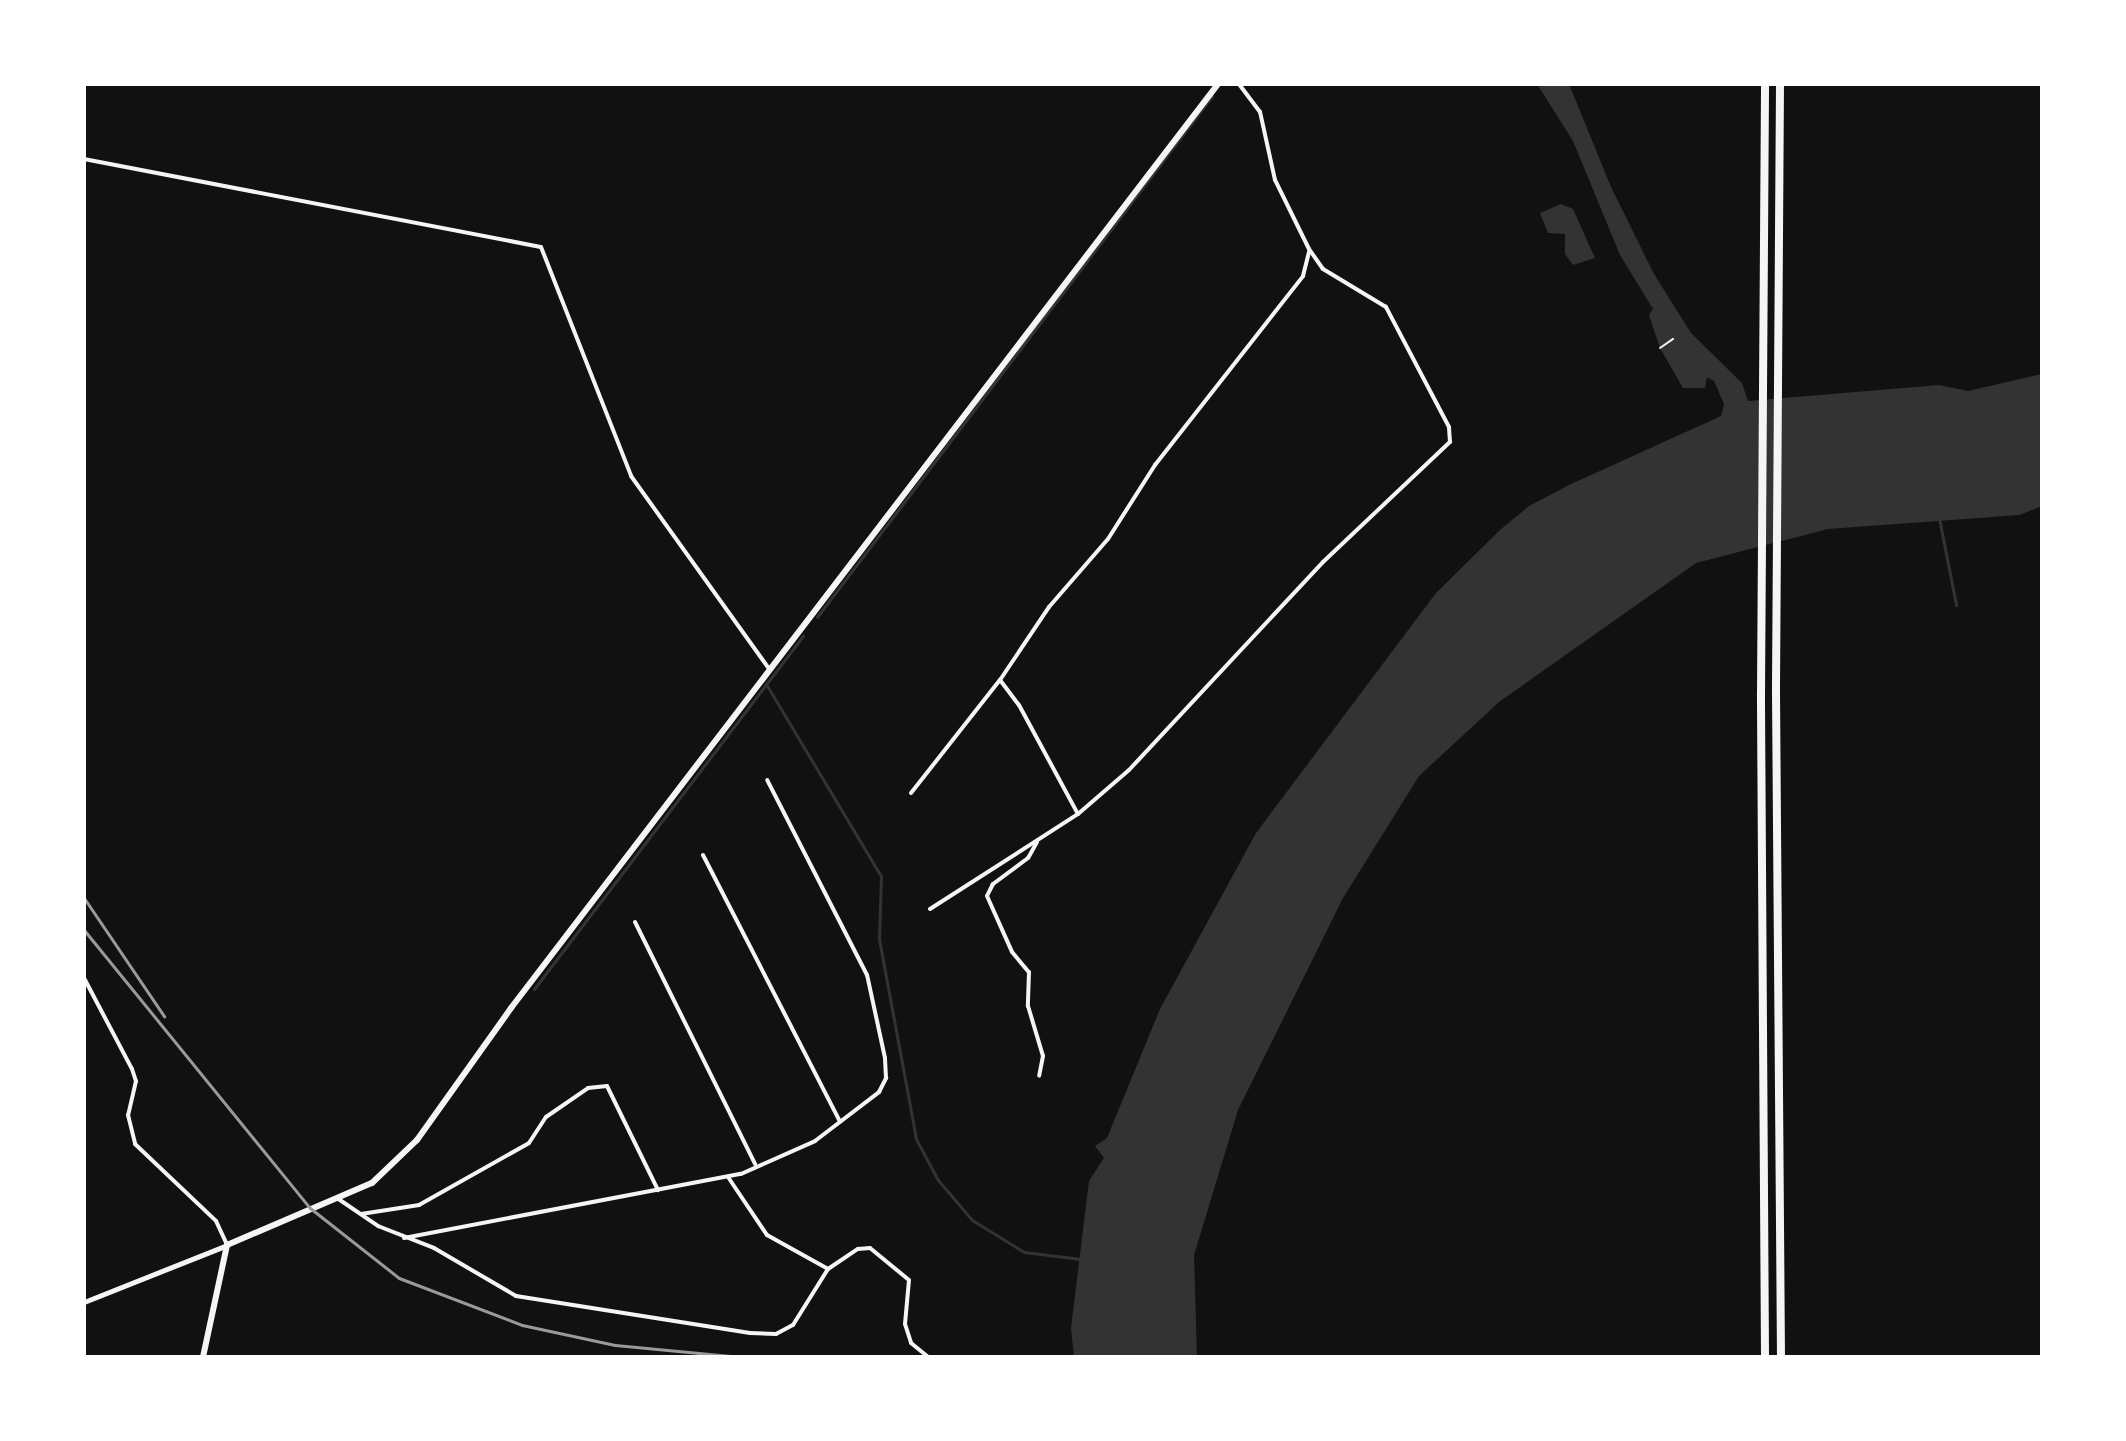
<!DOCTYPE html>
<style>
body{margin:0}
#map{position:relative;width:2126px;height:1441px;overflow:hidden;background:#111;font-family:"Fira Sans Condensed",sans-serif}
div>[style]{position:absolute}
.water>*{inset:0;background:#333}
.stream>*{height:3px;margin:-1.5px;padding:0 1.5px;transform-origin:1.5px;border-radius:1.5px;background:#333}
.path>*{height:2px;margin:-1px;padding:0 1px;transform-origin:1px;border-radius:1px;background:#f5f5f5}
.minor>*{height:4px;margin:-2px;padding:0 2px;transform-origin:2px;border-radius:2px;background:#f5f5f5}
.tertiary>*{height:5px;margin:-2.5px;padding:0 2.5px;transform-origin:2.5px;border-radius:2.5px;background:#f5f5f5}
.secondary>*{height:6px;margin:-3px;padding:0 3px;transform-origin:3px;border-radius:3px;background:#f5f5f5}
.motorway>*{height:8px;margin:-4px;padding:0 4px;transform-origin:4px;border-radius:4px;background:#f5f5f5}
.rail>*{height:3px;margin:-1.5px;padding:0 1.5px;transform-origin:1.5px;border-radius:1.5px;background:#9a9a9a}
span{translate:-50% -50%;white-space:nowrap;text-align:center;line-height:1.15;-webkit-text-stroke:8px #fff;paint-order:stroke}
.frame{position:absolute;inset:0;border:86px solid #fff;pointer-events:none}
</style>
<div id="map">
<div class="water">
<div style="clip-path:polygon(1537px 84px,1569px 84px,1611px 187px,1654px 274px,1691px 333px,1742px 383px,1748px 401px,1939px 385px,1968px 391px,2042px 374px,2042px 506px,2019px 515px,1828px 529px,1696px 563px,1499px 702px,1419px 776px,1343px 898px,1238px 1110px,1194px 1255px,1197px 1357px,1074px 1357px,1071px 1328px,1089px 1181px,1104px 1158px,1095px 1146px,1107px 1138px,1160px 1009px,1256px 833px,1436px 593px,1500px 530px,1529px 506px,1569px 485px,1721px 416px,1724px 404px,1714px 381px,1707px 377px,1705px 388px,1683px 388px,1660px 348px,1649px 315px,1653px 309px,1620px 255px,1573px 141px)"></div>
<div style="clip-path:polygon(1561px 204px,1573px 209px,1595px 258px,1573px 265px,1565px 254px,1565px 234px,1548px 233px,1540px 213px)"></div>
</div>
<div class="stream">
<div style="left:1939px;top:518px;width:89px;rotate:78.9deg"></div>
<div style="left:817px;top:617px;width:654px;rotate:-52.83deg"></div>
<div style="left:766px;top:684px;width:224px;rotate:59.1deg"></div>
<div style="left:881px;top:876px;width:63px;rotate:91.8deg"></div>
<div style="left:879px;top:939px;width:203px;rotate:79.5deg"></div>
<div style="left:916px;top:1139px;width:47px;rotate:61.8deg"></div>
<div style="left:938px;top:1180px;width:52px;rotate:49.6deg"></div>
<div style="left:972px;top:1220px;width:61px;rotate:31.6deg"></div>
<div style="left:1024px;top:1252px;width:57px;rotate:7deg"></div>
<div style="left:534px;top:989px;width:444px;rotate:-52.7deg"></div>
</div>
<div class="path">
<div style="left:1660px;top:348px;width:16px;rotate:-35deg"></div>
</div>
<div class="minor">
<div style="left:84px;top:159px;width:465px;rotate:10.9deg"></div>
<div style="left:541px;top:247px;width:246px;rotate:68.5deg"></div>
<div style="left:631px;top:476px;width:237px;rotate:54.4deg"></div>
<div style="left:1000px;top:680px;width:31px;rotate:53deg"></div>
<div style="left:1019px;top:705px;width:124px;rotate:61.6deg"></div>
<div style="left:911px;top:793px;width:144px;rotate:-51.8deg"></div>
<div style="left:1000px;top:680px;width:88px;rotate:-56.1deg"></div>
<div style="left:1049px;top:607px;width:90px;rotate:-49.1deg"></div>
<div style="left:1108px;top:539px;width:88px;rotate:-57.6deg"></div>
<div style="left:1155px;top:465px;width:240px;rotate:-51.9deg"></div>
<div style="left:1303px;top:276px;width:25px;rotate:-76deg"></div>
<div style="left:1037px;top:842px;width:18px;rotate:119deg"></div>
<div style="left:1028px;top:858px;width:44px;rotate:143.4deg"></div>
<div style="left:993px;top:884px;width:13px;rotate:117deg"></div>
<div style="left:987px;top:896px;width:61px;rotate:65.9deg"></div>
<div style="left:1012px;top:952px;width:26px;rotate:50deg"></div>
<div style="left:1029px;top:972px;width:34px;rotate:92deg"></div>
<div style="left:1028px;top:1006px;width:52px;rotate:73.3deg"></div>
<div style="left:1043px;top:1056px;width:20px;rotate:101deg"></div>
<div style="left:703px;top:855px;width:300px;rotate:62.8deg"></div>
<div style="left:930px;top:909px;width:176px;rotate:-32.7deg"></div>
<div style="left:1078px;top:814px;width:67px;rotate:-40.8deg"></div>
<div style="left:1129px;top:770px;width:284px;rotate:-47deg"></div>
<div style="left:1323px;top:562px;width:175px;rotate:-43.4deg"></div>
<div style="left:1450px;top:442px;width:15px;rotate:-94deg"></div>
<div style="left:1449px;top:427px;width:136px;rotate:-117.7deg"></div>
<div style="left:1386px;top:307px;width:74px;rotate:-148.9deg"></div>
<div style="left:1323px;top:269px;width:24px;rotate:-125deg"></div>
<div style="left:1309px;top:249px;width:77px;rotate:-116.2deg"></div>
<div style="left:1275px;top:180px;width:70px;rotate:-102.4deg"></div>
<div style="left:1260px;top:112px;width:35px;rotate:-127deg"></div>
<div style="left:635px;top:922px;width:270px;rotate:63.6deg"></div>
<div style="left:84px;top:978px;width:103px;rotate:62.2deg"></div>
<div style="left:132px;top:1069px;width:13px;rotate:72deg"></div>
<div style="left:136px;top:1081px;width:35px;rotate:103deg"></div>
<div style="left:128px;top:1115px;width:30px;rotate:76deg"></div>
<div style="left:135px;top:1144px;width:112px;rotate:43.5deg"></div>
<div style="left:216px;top:1221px;width:26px;rotate:65deg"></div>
<div style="left:728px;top:1177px;width:70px;rotate:56.1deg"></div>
<div style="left:767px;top:1235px;width:70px;rotate:29.1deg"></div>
<div style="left:337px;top:1198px;width:50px;rotate:34.3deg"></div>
<div style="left:378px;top:1226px;width:60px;rotate:21.4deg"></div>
<div style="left:434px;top:1248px;width:95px;rotate:30.3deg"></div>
<div style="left:516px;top:1296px;width:237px;rotate:9deg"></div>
<div style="left:750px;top:1333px;width:26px;rotate:2deg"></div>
<div style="left:776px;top:1334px;width:19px;rotate:-28deg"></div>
<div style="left:793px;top:1325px;width:66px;rotate:-58deg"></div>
<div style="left:828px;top:1269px;width:36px;rotate:-34deg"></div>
<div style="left:858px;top:1249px;width:12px;rotate:-5deg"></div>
<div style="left:870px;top:1248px;width:50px;rotate:39.4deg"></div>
<div style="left:909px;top:1280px;width:44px;rotate:95.2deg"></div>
<div style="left:905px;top:1324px;width:20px;rotate:72deg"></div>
<div style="left:911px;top:1343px;width:21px;rotate:39deg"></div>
<div style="left:361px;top:1214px;width:59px;rotate:-8.8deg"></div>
<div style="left:419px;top:1205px;width:126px;rotate:-29.4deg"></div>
<div style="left:529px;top:1143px;width:31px;rotate:-57deg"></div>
<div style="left:546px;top:1117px;width:51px;rotate:-34.6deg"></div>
<div style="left:588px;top:1088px;width:19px;rotate:-6deg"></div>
<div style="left:607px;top:1086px;width:116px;rotate:63.9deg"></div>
<div style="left:404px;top:1238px;width:343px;rotate:-10.8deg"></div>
<div style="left:741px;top:1174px;width:81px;rotate:-24deg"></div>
<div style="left:815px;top:1141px;width:81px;rotate:-37.4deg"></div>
<div style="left:879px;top:1092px;width:16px;rotate:-63deg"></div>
<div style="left:886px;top:1078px;width:20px;rotate:-93deg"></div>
<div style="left:885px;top:1058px;width:85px;rotate:-102.2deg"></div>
<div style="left:867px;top:975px;width:219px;rotate:-117.1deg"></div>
</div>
<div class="tertiary">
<div style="left:84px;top:1302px;width:154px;rotate:-21.7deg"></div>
</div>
<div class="secondary">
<div style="left:203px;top:1357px;width:115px;rotate:-77.9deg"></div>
<div style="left:227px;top:1245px;width:158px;rotate:-23.2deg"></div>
<div style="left:372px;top:1183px;width:62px;rotate:-43.7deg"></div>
<div style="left:417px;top:1140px;width:162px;rotate:-54.5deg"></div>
<div style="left:511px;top:1008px;width:1163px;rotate:-52.58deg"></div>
</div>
<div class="motorway">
<div style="left:1780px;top:84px;width:608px;rotate:90.38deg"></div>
<div style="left:1776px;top:692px;width:665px;rotate:89.57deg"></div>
<div style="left:1765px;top:1357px;width:664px;rotate:-90.35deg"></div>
<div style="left:1761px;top:693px;width:609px;rotate:-89.62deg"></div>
</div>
<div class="rail">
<div style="left:84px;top:898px;width:143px;rotate:55.9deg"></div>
<div style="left:84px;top:930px;width:358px;rotate:50.9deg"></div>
<div style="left:310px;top:1208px;width:113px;rotate:38.2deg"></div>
<div style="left:399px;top:1278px;width:132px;rotate:20.9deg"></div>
<div style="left:522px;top:1325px;width:95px;rotate:12.1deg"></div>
<div style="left:615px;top:1345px;width:129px;rotate:5.4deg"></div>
</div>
<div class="frame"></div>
</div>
